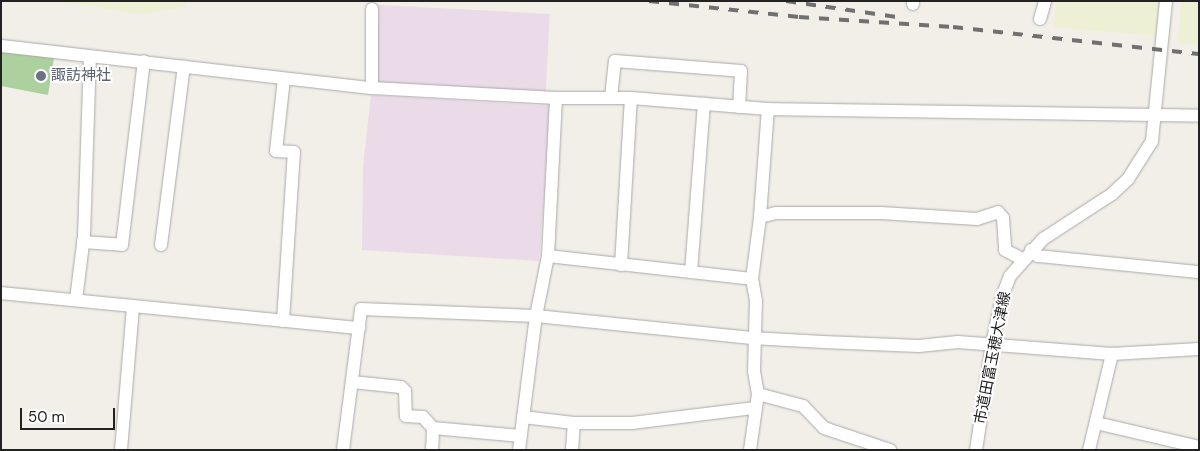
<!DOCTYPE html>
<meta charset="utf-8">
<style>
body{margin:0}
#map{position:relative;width:1200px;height:451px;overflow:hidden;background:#f2efe9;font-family:"DM Sans","Noto Sans JP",sans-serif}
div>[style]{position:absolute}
.industrial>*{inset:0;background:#ebdbe8;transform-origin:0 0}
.farmland>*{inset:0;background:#eef0d5}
.forest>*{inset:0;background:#add19e}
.roads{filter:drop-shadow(0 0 1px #a9a9a9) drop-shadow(0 0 1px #a9a9a9)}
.minor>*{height:12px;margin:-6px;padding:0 6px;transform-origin:6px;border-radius:6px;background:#fff}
.rail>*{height:4px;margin-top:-2px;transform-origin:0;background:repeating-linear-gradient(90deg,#707070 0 10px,transparent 0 20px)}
.dots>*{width:14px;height:14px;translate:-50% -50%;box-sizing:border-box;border:2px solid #fff;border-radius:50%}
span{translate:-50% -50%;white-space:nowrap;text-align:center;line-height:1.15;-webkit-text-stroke:4px #fff;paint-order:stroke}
.worship-label{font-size:15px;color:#5b616d}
.left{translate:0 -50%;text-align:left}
.street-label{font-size:15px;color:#222}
.frame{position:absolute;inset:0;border:2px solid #222;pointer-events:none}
.scale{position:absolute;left:20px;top:408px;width:95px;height:22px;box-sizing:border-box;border:2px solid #222;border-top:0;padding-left:6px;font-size:15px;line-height:18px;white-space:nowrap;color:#222;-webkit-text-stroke:4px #fff;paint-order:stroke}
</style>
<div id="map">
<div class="industrial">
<div style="left:379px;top:5px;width:171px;height:79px;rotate:3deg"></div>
<div style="clip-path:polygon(371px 95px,552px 106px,539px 261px,362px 250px,363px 167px)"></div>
</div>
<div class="farmland">
<div style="clip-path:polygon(57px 1px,186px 1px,185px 7px,140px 14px)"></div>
<div style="clip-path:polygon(1056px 1px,1161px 1px,1159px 36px,1054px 27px)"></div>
<div style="clip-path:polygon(1181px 1px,1199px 1px,1199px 45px,1178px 43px)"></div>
</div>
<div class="forest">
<div style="clip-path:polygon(1px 50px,54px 58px,48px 95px,1px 86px)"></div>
</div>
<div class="roads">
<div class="minor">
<div style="left:913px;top:4px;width:3px;rotate:-90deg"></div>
<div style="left:372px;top:9px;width:79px;rotate:90deg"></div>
<div style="left:1040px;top:19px;width:19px;rotate:-74deg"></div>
<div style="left:1px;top:46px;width:373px;rotate:6.5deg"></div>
<div style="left:372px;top:88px;width:184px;rotate:3.1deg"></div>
<div style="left:556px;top:98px;width:75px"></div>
<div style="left:631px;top:98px;width:137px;rotate:4.6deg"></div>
<div style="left:768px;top:109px;width:431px;rotate:0.9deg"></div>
<div style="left:611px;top:98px;width:37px;rotate:-84deg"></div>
<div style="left:615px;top:61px;width:126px;rotate:4.5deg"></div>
<div style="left:741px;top:71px;width:36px;rotate:93deg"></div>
<div style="left:760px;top:217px;width:16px;rotate:-14deg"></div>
<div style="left:776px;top:213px;width:105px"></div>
<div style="left:881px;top:213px;width:96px;rotate:3.6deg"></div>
<div style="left:977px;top:219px;width:22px;rotate:-18deg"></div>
<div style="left:998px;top:212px;width:8px;rotate:50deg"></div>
<div style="left:1003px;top:218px;width:32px;rotate:86deg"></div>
<div style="left:1005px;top:250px;width:19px;rotate:28deg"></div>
<div style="left:83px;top:242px;width:39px;rotate:4deg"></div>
<div style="left:122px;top:245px;width:185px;rotate:-83.2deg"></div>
<div style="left:161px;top:245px;width:180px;rotate:-82.7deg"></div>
<div style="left:1031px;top:250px;width:9px;rotate:41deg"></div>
<div style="left:1038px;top:256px;width:162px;rotate:5.7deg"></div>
<div style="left:548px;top:256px;width:205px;rotate:6.4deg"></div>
<div style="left:752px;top:279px;width:63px;rotate:-82.6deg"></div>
<div style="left:760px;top:217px;width:108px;rotate:-85.8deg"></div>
<div style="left:621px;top:265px;width:167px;rotate:-86.6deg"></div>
<div style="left:691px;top:272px;width:169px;rotate:-85.6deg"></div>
<div style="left:1px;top:293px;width:360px;rotate:5.6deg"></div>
<div style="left:76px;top:300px;width:64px;rotate:-82.9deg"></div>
<div style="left:84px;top:236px;width:179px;rotate:-88.1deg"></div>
<div style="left:283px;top:321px;width:169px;rotate:-86.3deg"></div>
<div style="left:294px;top:152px;width:18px;rotate:-177deg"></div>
<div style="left:276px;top:151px;width:72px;rotate:-83.7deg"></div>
<div style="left:352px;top:382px;width:49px;rotate:5.8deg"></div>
<div style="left:401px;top:387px;width:6px;rotate:45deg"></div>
<div style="left:405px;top:391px;width:25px;rotate:88deg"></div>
<div style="left:406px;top:416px;width:17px;rotate:3deg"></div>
<div style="left:423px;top:417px;width:15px;rotate:48deg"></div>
<div style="left:433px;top:428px;width:88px;rotate:5.2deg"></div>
<div style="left:758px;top:394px;width:47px;rotate:14.9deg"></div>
<div style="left:803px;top:406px;width:30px;rotate:46deg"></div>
<div style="left:824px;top:428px;width:70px;rotate:18.4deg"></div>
<div style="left:523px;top:417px;width:51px;rotate:6.7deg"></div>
<div style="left:1096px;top:423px;width:106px;rotate:13.1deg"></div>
<div style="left:121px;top:450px;width:144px;rotate:-85.2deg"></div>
<div style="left:343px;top:450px;width:142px;rotate:-82.7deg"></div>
<div style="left:361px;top:309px;width:175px;rotate:2.3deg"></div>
<div style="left:536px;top:316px;width:217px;rotate:5.8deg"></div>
<div style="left:752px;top:338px;width:71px;rotate:3.2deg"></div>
<div style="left:823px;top:342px;width:96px;rotate:2.4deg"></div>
<div style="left:919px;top:346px;width:39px;rotate:-6deg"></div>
<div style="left:958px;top:342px;width:154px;rotate:4.5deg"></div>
<div style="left:1112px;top:354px;width:87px;rotate:-3.3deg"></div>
<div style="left:432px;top:450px;width:22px;rotate:-87deg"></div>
<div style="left:519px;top:450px;width:135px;rotate:-82.8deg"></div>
<div style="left:536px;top:316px;width:61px;rotate:-78.7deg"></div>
<div style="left:548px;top:256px;width:158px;rotate:-87.1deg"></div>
<div style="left:572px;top:450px;width:27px;rotate:-86deg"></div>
<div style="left:574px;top:423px;width:58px"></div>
<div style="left:632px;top:423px;width:124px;rotate:-7deg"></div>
<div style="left:750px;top:450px;width:57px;rotate:-81.9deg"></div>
<div style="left:758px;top:394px;width:23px;rotate:-100deg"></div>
<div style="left:754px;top:371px;width:70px;rotate:-88.4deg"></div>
<div style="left:756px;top:301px;width:22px;rotate:-100deg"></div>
<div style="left:976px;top:450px;width:107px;rotate:-81.4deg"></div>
<div style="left:992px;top:344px;width:48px;rotate:-78deg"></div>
<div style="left:1002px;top:297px;width:22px;rotate:-69deg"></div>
<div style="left:1010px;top:276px;width:50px;rotate:-48.3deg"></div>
<div style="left:1043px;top:239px;width:82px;rotate:-33.1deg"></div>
<div style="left:1112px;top:194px;width:22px;rotate:-43deg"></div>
<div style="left:1128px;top:179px;width:45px;rotate:-57.7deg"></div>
<div style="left:1152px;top:141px;width:141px;rotate:-84.3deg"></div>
<div style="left:1089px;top:450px;width:99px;rotate:-76.5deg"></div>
</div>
</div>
<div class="rail">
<div style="left:649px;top:1px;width:151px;rotate:6.1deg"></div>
<div style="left:799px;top:17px;width:154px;rotate:3.7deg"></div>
<div style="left:953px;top:27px;width:247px;rotate:6.3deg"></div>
<div style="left:786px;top:1px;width:119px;rotate:8.2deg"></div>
</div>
<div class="dots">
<div style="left:41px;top:76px;background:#6b7280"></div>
</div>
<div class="worship-label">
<span class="left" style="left:51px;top:76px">諏訪神社</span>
</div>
<div class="street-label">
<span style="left:993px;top:358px;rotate:-79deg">市道田富玉穂大津線</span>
</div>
<div class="frame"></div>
<div class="scale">50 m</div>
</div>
